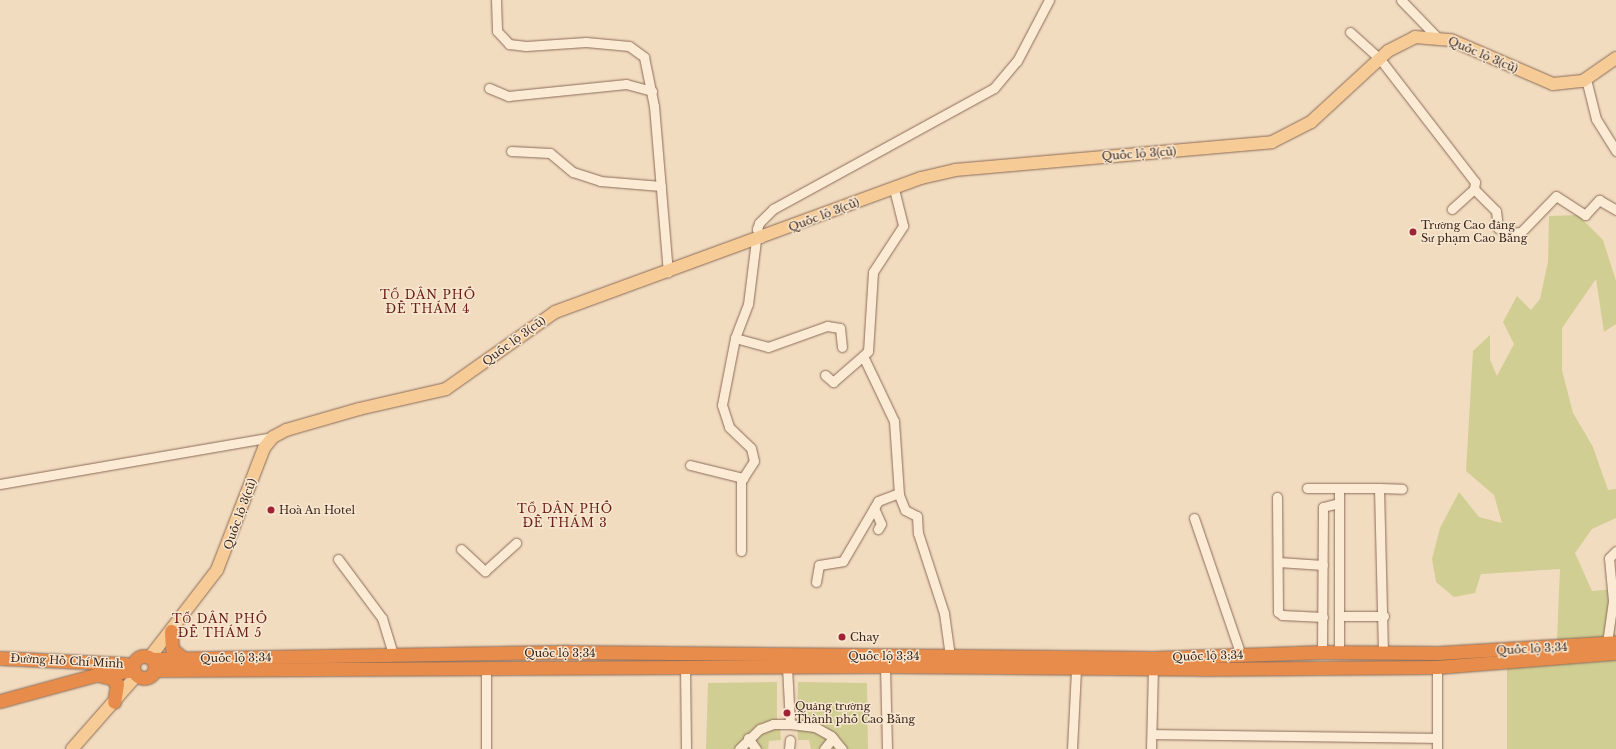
<!DOCTYPE html>
<meta charset="utf-8">
<style>
body{margin:0}
#map{position:relative;width:1616px;height:749px;overflow:hidden;background:#f1dcc0;font-family:"Libre Baskerville",serif}
div>[style]{position:absolute}
.green>*{inset:0;background:#d0ce93;transform-origin:0 0}
.roads{filter:drop-shadow(0 0 1px #8c6b57) drop-shadow(0 0 1px #8c6b57)}
.minor>*{height:9px;margin:-4.5px;padding:0 4.5px;transform-origin:4.5px;border-radius:4.5px;background:#fbead4}
.major>*{height:12px;margin:-6px;padding:0 6px;transform-origin:6px;border-radius:6px;background:#f7cb95}
.highway>*{height:13px;margin:-6.5px;padding:0 6.5px;transform-origin:6.5px;border-radius:6.5px;background:#e78c4a}
.highway>.ring{margin:-6.5px;padding:0;box-sizing:content-box;background:none;border:13px solid #e78c4a;border-radius:50%}
.dots>*{width:11px;height:11px;translate:-50% -50%;box-sizing:border-box;border:2px solid #f8e7d0;border-radius:50%}
span{translate:-50% -50%;white-space:nowrap;text-align:center;line-height:1.15;-webkit-text-stroke:3px #f8e7d0;paint-order:stroke}
.street-label{font-size:11px;color:#3a261c}
.poi-label{font-size:11px;color:#3a261c}
.left{translate:0 -50%;text-align:left}
.neighbourhood-label{font-size:12px;color:#6a1e18;letter-spacing:1px}
</style>
<div id="map">
<div class="green">
<div style="clip-path:polygon(1578px 215px,1603px 240px,1616px 281px,1616px 324px,1604px 332px,1596px 279px,1562px 328px,1562px 370px,1573px 413px,1593px 447px,1608px 490px,1616px 489px,1616px 466px,1616px 518px,1592px 529px,1575px 553px,1592px 591px,1616px 589px,1615px 639px,1557px 640px,1560px 569px,1481px 574px,1475px 593px,1454px 597px,1436px 582px,1432px 559px,1440px 528px,1459px 492px,1479px 517px,1502px 523px,1494px 495px,1466px 471px,1473px 351px,1490px 335px,1490px 360px,1497px 376px,1514px 344px,1503px 322px,1517px 296px,1531px 310px,1540px 299px,1548px 262px,1549px 216px)"></div>
<div style="left:1616px;top:659px;width:90px;height:109px;rotate:90deg"></div>
<div style="clip-path:polygon(777px 682px,777px 722px,750px 732px,734px 749px,706px 749px,708px 683px)"></div>
<div style="clip-path:polygon(798px 682px,867px 683px,868px 749px,842px 749px,834px 738px,797px 721px)"></div>
<div style="clip-path:polygon(780px 726px,781px 740px,769px 741px,768px 749px,740px 749px,761px 730px)"></div>
<div style="clip-path:polygon(797px 726px,822px 734px,839px 749px,811px 749px,809px 740px,798px 740px)"></div>
</div>
<div class="roads">
<div class="minor">
<div style="left:496px;top:0;width:31px;rotate:88deg"></div>
<div style="left:497px;top:31px;width:18px;rotate:47deg"></div>
<div style="left:509px;top:44px;width:17px;rotate:7deg"></div>
<div style="left:526px;top:46px;width:60px;rotate:-3.8deg"></div>
<div style="left:586px;top:42px;width:43px;rotate:5.3deg"></div>
<div style="left:629px;top:46px;width:19px;rotate:36deg"></div>
<div style="left:644px;top:57px;width:50px;rotate:78.5deg"></div>
<div style="left:654px;top:106px;width:167px;rotate:85.2deg"></div>
<div style="left:1401px;top:0;width:52px;rotate:45.8deg"></div>
<div style="left:1350px;top:32px;width:40px;rotate:42deg"></div>
<div style="left:1380px;top:59px;width:155px;rotate:52.3deg"></div>
<div style="left:1475px;top:182px;width:7px;rotate:98deg"></div>
<div style="left:1474px;top:189px;width:30px;rotate:138deg"></div>
<div style="left:1586px;top:79px;width:41px;rotate:76deg"></div>
<div style="left:1596px;top:119px;width:38px;rotate:58deg"></div>
<div style="left:489px;top:88px;width:21px;rotate:23deg"></div>
<div style="left:508px;top:96px;width:119px;rotate:-5.8deg"></div>
<div style="left:626px;top:84px;width:27px;rotate:15deg"></div>
<div style="left:511px;top:151px;width:39px;rotate:3deg"></div>
<div style="left:550px;top:153px;width:30px;rotate:40deg"></div>
<div style="left:573px;top:172px;width:28px;rotate:18deg"></div>
<div style="left:600px;top:181px;width:61px;rotate:4.7deg"></div>
<div style="left:894px;top:189px;width:38px;rotate:76deg"></div>
<div style="left:903px;top:226px;width:55px;rotate:123.1deg"></div>
<div style="left:873px;top:272px;width:79px;rotate:93.6deg"></div>
<div style="left:868px;top:351px;width:7px;rotate:135deg"></div>
<div style="left:863px;top:356px;width:72px;rotate:64.5deg"></div>
<div style="left:894px;top:421px;width:74px;rotate:86.1deg"></div>
<div style="left:899px;top:495px;width:16px;rotate:68deg"></div>
<div style="left:905px;top:510px;width:13px;rotate:27deg"></div>
<div style="left:917px;top:516px;width:17px;rotate:87deg"></div>
<div style="left:918px;top:533px;width:84px;rotate:72deg"></div>
<div style="left:944px;top:613px;width:43px;rotate:82.1deg"></div>
<div style="left:1474px;top:189px;width:31px;rotate:45deg"></div>
<div style="left:1496px;top:211px;width:17px;rotate:83deg"></div>
<div style="left:1498px;top:228px;width:14px;rotate:21deg"></div>
<div style="left:1511px;top:233px;width:10px;rotate:-6deg"></div>
<div style="left:1521px;top:232px;width:50px;rotate:-45.8deg"></div>
<div style="left:1556px;top:196px;width:35px;rotate:33deg"></div>
<div style="left:1585px;top:215px;width:21px;rotate:-47deg"></div>
<div style="left:1599px;top:200px;width:20px;rotate:30deg"></div>
<div style="left:761px;top:238px;width:10px;rotate:-114deg"></div>
<div style="left:757px;top:229px;width:6px;rotate:-72deg"></div>
<div style="left:759px;top:223px;width:20px;rotate:-45deg"></div>
<div style="left:773px;top:209px;width:252px;rotate:-28.7deg"></div>
<div style="left:994px;top:88px;width:35px;rotate:-50deg"></div>
<div style="left:1017px;top:61px;width:69px;rotate:-62.3deg"></div>
<div style="left:756px;top:240px;width:64px;rotate:97.1deg"></div>
<div style="left:748px;top:304px;width:36px;rotate:111deg"></div>
<div style="left:735px;top:338px;width:34px;rotate:15deg"></div>
<div style="left:768px;top:347px;width:63px;rotate:-19.6deg"></div>
<div style="left:827px;top:326px;width:13px;rotate:9deg"></div>
<div style="left:840px;top:328px;width:19px;rotate:84deg"></div>
<div style="left:735px;top:338px;width:68px;rotate:101deg"></div>
<div style="left:722px;top:405px;width:23px;rotate:72deg"></div>
<div style="left:729px;top:427px;width:30px;rotate:44deg"></div>
<div style="left:751px;top:448px;width:13px;rotate:77deg"></div>
<div style="left:754px;top:461px;width:24px;rotate:123deg"></div>
<div style="left:741px;top:481px;width:70px;rotate:90deg"></div>
<div style="left:825px;top:375px;width:11px;rotate:41deg"></div>
<div style="left:833px;top:382px;width:40px;rotate:-41deg"></div>
<div style="left:690px;top:465px;width:55px;rotate:13.8deg"></div>
<div style="left:0;top:484px;width:277px;rotate:-9.8deg"></div>
<div style="left:1307px;top:488px;width:72px"></div>
<div style="left:1379px;top:488px;width:166px;rotate:88.6deg"></div>
<div style="left:1379px;top:488px;width:23px;rotate:2deg"></div>
<div style="left:1277px;top:497px;width:115px;rotate:89.5deg"></div>
<div style="left:1278px;top:612px;width:5px;rotate:37deg"></div>
<div style="left:1282px;top:615px;width:41px;rotate:2.8deg"></div>
<div style="left:1339px;top:503px;width:149px;rotate:90deg"></div>
<div style="left:874px;top:508px;width:17px;rotate:66deg"></div>
<div style="left:881px;top:524px;width:6px;rotate:121deg"></div>
<div style="left:1194px;top:518px;width:145px;rotate:71.1deg"></div>
<div style="left:461px;top:549px;width:33px;rotate:43deg"></div>
<div style="left:485px;top:571px;width:42px;rotate:-42.1deg"></div>
<div style="left:338px;top:559px;width:74px;rotate:53.3deg"></div>
<div style="left:382px;top:618px;width:39px;rotate:73deg"></div>
<div style="left:1278px;top:562px;width:45px;rotate:3.8deg"></div>
<div style="left:816px;top:582px;width:17px;rotate:-80deg"></div>
<div style="left:819px;top:565px;width:24px;rotate:-9deg"></div>
<div style="left:843px;top:561px;width:69px;rotate:-59.7deg"></div>
<div style="left:878px;top:501px;width:22px;rotate:-21deg"></div>
<div style="left:1340px;top:616px;width:44px"></div>
<div style="left:1607px;top:643px;width:42px;rotate:-81.9deg"></div>
<div style="left:1613px;top:601px;width:43px;rotate:-95.3deg"></div>
<div style="left:1609px;top:558px;width:10px;rotate:-45deg"></div>
<div style="left:1322px;top:652px;width:145px;rotate:-89.6deg"></div>
<div style="left:1323px;top:507px;width:16px;rotate:-14deg"></div>
<div style="left:1339px;top:503px;width:15px;rotate:-90deg"></div>
<div style="left:685px;top:666px;width:83px;rotate:89.3deg"></div>
<div style="left:885px;top:666px;width:83px;rotate:88.6deg"></div>
<div style="left:1437px;top:667px;width:82px;rotate:90deg"></div>
<div style="left:790px;top:724px;width:25px;rotate:7deg"></div>
<div style="left:815px;top:727px;width:18px;rotate:29deg"></div>
<div style="left:831px;top:736px;width:17px;rotate:50deg"></div>
<div style="left:1152px;top:734px;width:285px;rotate:0.8deg"></div>
<div style="left:748px;top:738px;width:14px;rotate:54deg"></div>
<div style="left:486px;top:749px;width:82px;rotate:-90deg"></div>
<div style="left:739px;top:749px;width:29px;rotate:-44deg"></div>
<div style="left:760px;top:729px;width:14px;rotate:-21deg"></div>
<div style="left:773px;top:724px;width:17px"></div>
<div style="left:790px;top:724px;width:57px;rotate:-93deg"></div>
<div style="left:789px;top:749px;width:9px;rotate:-84deg"></div>
<div style="left:824px;top:749px;width:14px;rotate:-51deg"></div>
<div style="left:1072px;top:749px;width:79px;rotate:-87.1deg"></div>
<div style="left:1151px;top:749px;width:80px;rotate:-88.6deg"></div>
</div>
<div class="major">
<div style="left:150px;top:657px;width:110px;rotate:-52.4deg"></div>
<div style="left:217px;top:570px;width:131px;rotate:-68.9deg"></div>
<div style="left:264px;top:448px;width:14px;rotate:-51deg"></div>
<div style="left:273px;top:437px;width:15px;rotate:-28deg"></div>
<div style="left:286px;top:430px;width:76px;rotate:-16deg"></div>
<div style="left:359px;top:409px;width:89px;rotate:-12.9deg"></div>
<div style="left:446px;top:389px;width:133px;rotate:-35.2deg"></div>
<div style="left:555px;top:312px;width:390px;rotate:-20.1deg"></div>
<div style="left:921px;top:178px;width:35px;rotate:-13deg"></div>
<div style="left:955px;top:170px;width:318px;rotate:-5deg"></div>
<div style="left:1272px;top:142px;width:44px;rotate:-27.1deg"></div>
<div style="left:1311px;top:122px;width:105px;rotate:-42.7deg"></div>
<div style="left:1388px;top:51px;width:30px;rotate:-27deg"></div>
<div style="left:1415px;top:37px;width:36px;rotate:5deg"></div>
<div style="left:1451px;top:40px;width:111px;rotate:23.3deg"></div>
<div style="left:1553px;top:84px;width:30px;rotate:-6deg"></div>
<div style="left:1583px;top:81px;width:40px;rotate:-34.9deg"></div>
<div style="left:72px;top:749px;width:98px;rotate:-48.7deg"></div>
</div>
<div class="highway">
<div style="left:171px;top:631px;width:18px;rotate:87deg"></div>
<div style="left:172px;top:649px;width:16px;rotate:40deg"></div>
<div class="ring" style="left:133px;top:656px;width:9px;height:9px"></div>
<div style="left:0;top:658px;width:126px;rotate:2.7deg"></div>
<div style="left:152px;top:659px;width:416px;rotate:-1deg"></div>
<div style="left:568px;top:652px;width:585px;rotate:0.59deg"></div>
<div style="left:1153px;top:658px;width:169px;rotate:-2deg"></div>
<div style="left:1322px;top:652px;width:116px;rotate:0.5deg"></div>
<div style="left:1438px;top:653px;width:178px;rotate:-3.5deg"></div>
<div style="left:154px;top:670px;width:731px;rotate:-0.31deg"></div>
<div style="left:885px;top:666px;width:316px;rotate:0.5deg"></div>
<div style="left:1201px;top:669px;width:236px;rotate:-0.5deg"></div>
<div style="left:1437px;top:667px;width:180px;rotate:-4.5deg"></div>
<div style="left:98px;top:675px;width:13px;rotate:13deg"></div>
<div style="left:111px;top:678px;width:8px;rotate:45deg"></div>
<div style="left:117px;top:684px;width:18px;rotate:99deg"></div>
<div style="left:0;top:701px;width:99px;rotate:-15.2deg"></div>
<div style="left:96px;top:675px;width:38px;rotate:-7deg"></div>
</div>
</div>
<div class="dots">
<div style="left:1413px;top:232px;background:#9f2235"></div>
<div style="left:271px;top:510px;background:#9f2235"></div>
<div style="left:842px;top:637px;background:#9f2235"></div>
<div style="left:787px;top:713px;background:#9f2235"></div>
</div>
<div class="street-label">
<span style="left:1483px;top:55px;rotate:23deg">Quốc lộ 3(cũ)</span>
<span style="left:1139px;top:154px;rotate:-4deg">Quốc lộ 3(cũ)</span>
<span style="left:824px;top:215px;rotate:-21deg">Quốc lộ 3(cũ)</span>
<span style="left:514px;top:341px;rotate:-36deg">Quốc lộ 3(cũ)</span>
<span style="left:240px;top:514px;rotate:-70deg">Quốc lộ 3(cũ)</span>
<span style="left:1532px;top:649px;rotate:-3deg">Quốc lộ 3;34</span>
<span style="left:560px;top:653px">Quốc lộ 3;34</span>
<span style="left:884px;top:656px">Quốc lộ 3;34</span>
<span style="left:1208px;top:656px;rotate:-2deg">Quốc lộ 3;34</span>
<span style="left:236px;top:658px;rotate:-1deg">Quốc lộ 3;34</span>
<span style="left:67px;top:661px;rotate:3deg">Đường Hồ Chí Minh</span>
</div>
<div class="poi-label">
<span class="left" style="left:1421px;top:232px">Trường Cao đẳng<br>Sư phạm Cao Bằng</span>
<span class="left" style="left:279px;top:510px">Hoà An Hotel</span>
<span class="left" style="left:850px;top:637px">Chay</span>
<span class="left" style="left:795px;top:713px">Quảng trường<br>Thành phố Cao Bằng</span>
</div>
<div class="neighbourhood-label">
<span style="left:428px;top:302px">TỔ DÂN PHỐ<br>ĐỀ THÁM 4</span>
<span style="left:565px;top:516px">TỔ DÂN PHỐ<br>ĐỀ THÁM 3</span>
<span style="left:220px;top:626px">TỔ DÂN PHỐ<br>ĐỀ THÁM 5</span>
</div>
</div>
